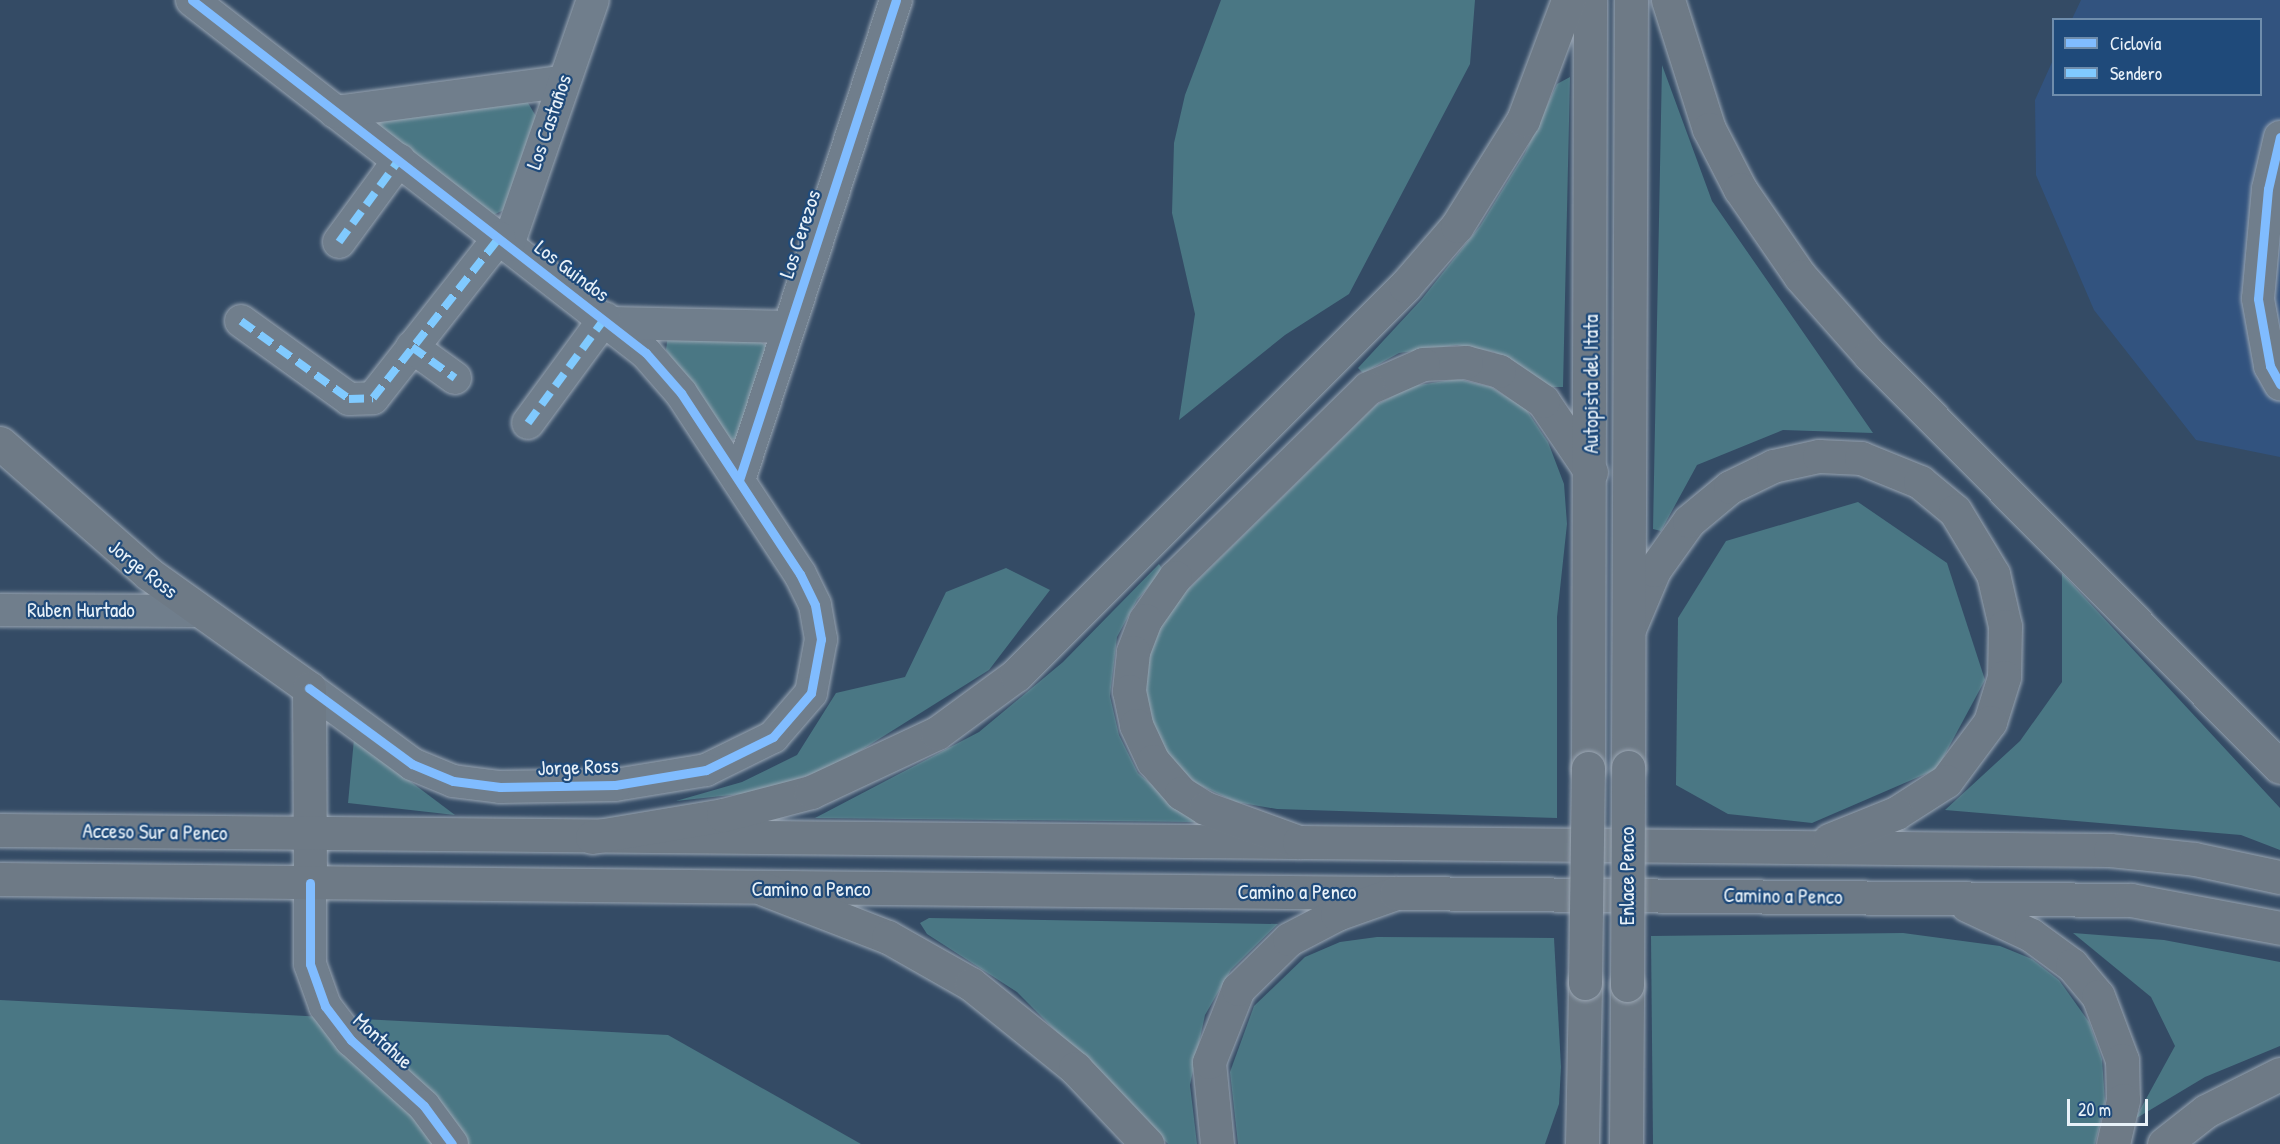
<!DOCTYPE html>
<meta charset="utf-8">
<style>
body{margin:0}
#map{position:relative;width:2280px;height:1144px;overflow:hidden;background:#344b65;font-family:"Patrick Hand",sans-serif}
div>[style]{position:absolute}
.built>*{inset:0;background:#32537f}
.green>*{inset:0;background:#4a7784}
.roads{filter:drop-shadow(0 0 2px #9aa6b3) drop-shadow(0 0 2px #9aa6b3)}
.minor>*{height:32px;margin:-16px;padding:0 16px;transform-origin:16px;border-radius:16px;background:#707e8c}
.major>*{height:33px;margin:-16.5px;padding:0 16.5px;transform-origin:16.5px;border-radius:16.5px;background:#6e7a86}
.highway>*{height:33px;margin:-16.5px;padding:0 16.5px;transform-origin:16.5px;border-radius:16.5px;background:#6e7a86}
.bridges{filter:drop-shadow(0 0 2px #9aa6b3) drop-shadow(0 0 2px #9aa6b3)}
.highway-bridge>*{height:33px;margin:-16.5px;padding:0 16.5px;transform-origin:16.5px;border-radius:16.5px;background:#6e7a86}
.quiet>*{height:8px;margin-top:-4px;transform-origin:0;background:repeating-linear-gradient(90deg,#80caff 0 15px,transparent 0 23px)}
.cycleway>*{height:9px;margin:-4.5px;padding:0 4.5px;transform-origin:4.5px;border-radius:4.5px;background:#80bcff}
span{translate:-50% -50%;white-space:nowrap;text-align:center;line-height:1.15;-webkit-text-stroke:4.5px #1f4a7a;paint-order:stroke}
.street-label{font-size:21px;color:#e8f1f8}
.legend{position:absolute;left:2052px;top:18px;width:210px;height:78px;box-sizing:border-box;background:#1f4a7a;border:2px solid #6f8dac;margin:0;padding:8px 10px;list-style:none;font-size:18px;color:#e8f1f8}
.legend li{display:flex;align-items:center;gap:12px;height:30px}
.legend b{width:30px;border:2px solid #6f8dac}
.scale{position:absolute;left:2067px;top:1099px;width:81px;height:27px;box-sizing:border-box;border:3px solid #e8f1f8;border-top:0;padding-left:8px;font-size:18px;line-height:21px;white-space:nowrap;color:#e8f1f8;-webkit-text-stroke:4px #1f4a7a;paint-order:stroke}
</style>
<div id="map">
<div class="built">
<div style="clip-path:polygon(2081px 0,2280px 0,2280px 457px,2196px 440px,2094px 310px,2036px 175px,2035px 100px,2053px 60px,2054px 94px,2260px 94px,2260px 20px,2072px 19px)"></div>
</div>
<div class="green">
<div style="clip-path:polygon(1221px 0,1475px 0,1470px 64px,1349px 294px,1285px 335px,1179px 420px,1195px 314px,1172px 213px,1174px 143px,1185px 95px)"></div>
<div style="clip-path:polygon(1662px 65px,1712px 201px,1873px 433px,1783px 430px,1697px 465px,1661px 531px,1653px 529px)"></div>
<div style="clip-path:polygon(1570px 77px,1563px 387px,1550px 387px,1494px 352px,1457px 345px,1399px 353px,1363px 373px,1358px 368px,1421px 300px,1480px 226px,1525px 153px,1557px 84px)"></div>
<div style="clip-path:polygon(524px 96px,537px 118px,506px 209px,489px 217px,372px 126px,373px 116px)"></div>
<div style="clip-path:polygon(668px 335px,761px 342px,772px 349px,739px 437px,729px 441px,666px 350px)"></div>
<div style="clip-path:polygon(1458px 379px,1491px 387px,1526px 409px,1548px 442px,1564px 484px,1567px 524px,1557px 617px,1557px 818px,1277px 809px,1236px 802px,1197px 784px,1165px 755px,1143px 708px,1144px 655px,1170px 607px,1376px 405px,1412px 386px)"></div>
<div style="clip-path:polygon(1858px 502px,1947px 563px,1985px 680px,1937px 769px,1812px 823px,1728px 814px,1676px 785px,1678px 618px,1726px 541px)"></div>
<div style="clip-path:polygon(1159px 564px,1163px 570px,1137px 600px,1117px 637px,1110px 696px,1119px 735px,1138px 773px,1196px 822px,815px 818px,979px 732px,1063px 662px)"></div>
<div style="clip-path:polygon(1006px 568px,1050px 590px,989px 670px,836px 766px,759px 792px,676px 801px,742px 782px,797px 755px,836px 693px,905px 677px,946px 592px)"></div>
<div style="clip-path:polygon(2062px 573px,2280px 808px,2280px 850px,2241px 835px,1945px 810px,2020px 741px,2062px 682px)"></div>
<div style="clip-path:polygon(354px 739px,455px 815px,348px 803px)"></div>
<div style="clip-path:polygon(929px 918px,1278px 924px,1231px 970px,1205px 1015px,1190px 1085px,1197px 1144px,1168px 1144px,1017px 992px,927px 934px,920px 923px)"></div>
<div style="clip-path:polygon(1903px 933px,2000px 946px,2032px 959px,2059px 980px,2089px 1022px,2102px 1059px,2105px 1102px,2095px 1144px,1653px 1144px,1651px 936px)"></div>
<div style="clip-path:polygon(2073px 933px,2164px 940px,2280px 962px,2280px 1046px,2205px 1077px,2135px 1119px,2175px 1046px,2151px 997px)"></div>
<div style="clip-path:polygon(1377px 937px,1554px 938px,1561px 1067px,1559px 1104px,1545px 1144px,1238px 1144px,1230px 1072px,1254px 1006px,1305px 957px,1340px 942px)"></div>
<div style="clip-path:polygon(0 1000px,668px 1035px,861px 1144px,0 1144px)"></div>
</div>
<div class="roads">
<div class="minor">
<div style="left:192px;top:0;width:575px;rotate:37.87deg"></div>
<div style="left:646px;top:353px;width:53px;rotate:48.8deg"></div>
<div style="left:681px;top:393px;width:217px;rotate:56.7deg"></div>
<div style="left:800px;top:574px;width:34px;rotate:64deg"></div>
<div style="left:815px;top:605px;width:35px;rotate:80deg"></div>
<div style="left:821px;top:639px;width:55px;rotate:100.5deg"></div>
<div style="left:811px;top:693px;width:58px;rotate:130.8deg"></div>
<div style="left:773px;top:737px;width:75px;rotate:153.8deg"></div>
<div style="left:706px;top:770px;width:92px;rotate:170.6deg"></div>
<div style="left:615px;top:785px;width:115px;rotate:179deg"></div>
<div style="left:500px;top:787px;width:47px;rotate:-172.7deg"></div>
<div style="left:453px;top:781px;width:44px;rotate:-157.5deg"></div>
<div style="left:412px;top:764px;width:128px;rotate:-143.6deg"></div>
<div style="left:335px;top:112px;width:228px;rotate:-7.6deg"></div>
<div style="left:2280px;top:137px;width:53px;rotate:103deg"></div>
<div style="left:2268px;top:189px;width:110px;rotate:95.2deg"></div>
<div style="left:2258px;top:299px;width:68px;rotate:79.8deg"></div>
<div style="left:2270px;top:366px;width:21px;rotate:61deg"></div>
<div style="left:339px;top:242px;width:102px;rotate:-53.8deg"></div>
<div style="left:508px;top:245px;width:259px;rotate:-70.9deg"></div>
<div style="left:241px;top:321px;width:133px;rotate:35.8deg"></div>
<div style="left:349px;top:399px;width:24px;rotate:-2deg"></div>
<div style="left:373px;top:398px;width:204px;rotate:-51.8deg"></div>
<div style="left:613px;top:323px;width:176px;rotate:1.3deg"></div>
<div style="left:412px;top:347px;width:53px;rotate:35.8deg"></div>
<div style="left:528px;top:423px;width:130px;rotate:-53.7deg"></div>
<div style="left:739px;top:480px;width:505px;rotate:-71.89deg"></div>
<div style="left:0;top:610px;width:198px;rotate:0.3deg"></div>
<div style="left:310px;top:883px;width:81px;rotate:90deg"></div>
<div style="left:310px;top:964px;width:45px;rotate:70.3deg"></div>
<div style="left:325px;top:1006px;width:43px;rotate:52.6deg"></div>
<div style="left:351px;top:1040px;width:98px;rotate:42.1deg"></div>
<div style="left:424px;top:1106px;width:47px;rotate:53.6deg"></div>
</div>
<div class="major">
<div style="left:0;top:443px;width:198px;rotate:41.3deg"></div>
<div style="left:149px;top:574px;width:196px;rotate:35.5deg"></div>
<div style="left:309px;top:688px;width:195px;rotate:89.7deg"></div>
<div style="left:0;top:830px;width:1294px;rotate:0.53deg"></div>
<div style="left:0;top:879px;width:1391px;rotate:0.58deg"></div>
</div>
<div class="highway">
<div style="left:1668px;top:0;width:135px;rotate:72.4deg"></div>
<div style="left:1709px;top:129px;width:68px;rotate:62.7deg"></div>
<div style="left:1740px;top:189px;width:106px;rotate:55.4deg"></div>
<div style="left:1800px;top:276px;width:106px;rotate:48.5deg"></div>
<div style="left:1870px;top:355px;width:581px;rotate:45.14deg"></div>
<div style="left:1591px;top:472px;width:86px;rotate:-124.1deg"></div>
<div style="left:1543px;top:401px;width:53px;rotate:-145.7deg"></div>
<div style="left:1499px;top:371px;width:34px;rotate:-165deg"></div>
<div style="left:1466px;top:362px;width:43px;rotate:177.3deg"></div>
<div style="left:1423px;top:364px;width:60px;rotate:156.4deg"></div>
<div style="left:1368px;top:388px;width:270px;rotate:135.6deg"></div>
<div style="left:1175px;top:577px;width:52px;rotate:124.9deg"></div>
<div style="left:1145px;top:620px;width:34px;rotate:111deg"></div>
<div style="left:1133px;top:652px;width:39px;rotate:96deg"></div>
<div style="left:1129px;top:691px;width:35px;rotate:78deg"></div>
<div style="left:1136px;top:725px;width:40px;rotate:65deg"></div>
<div style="left:1153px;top:761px;width:43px;rotate:48.8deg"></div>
<div style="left:1181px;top:793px;width:28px;rotate:32deg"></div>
<div style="left:1205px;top:808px;width:100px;rotate:19.9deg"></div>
<div style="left:1299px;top:842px;width:811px;rotate:0.57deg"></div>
<div style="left:2110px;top:850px;width:85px;rotate:6deg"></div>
<div style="left:2195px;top:859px;width:87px;rotate:12deg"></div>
<div style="left:1629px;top:629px;width:64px;rotate:-67deg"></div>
<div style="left:1654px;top:570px;width:60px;rotate:-54.5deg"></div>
<div style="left:1689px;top:521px;width:53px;rotate:-39.7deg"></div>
<div style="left:1730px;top:487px;width:48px;rotate:-26deg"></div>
<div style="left:1773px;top:466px;width:47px;rotate:-12.3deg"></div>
<div style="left:1819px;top:456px;width:42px;rotate:2.7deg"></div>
<div style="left:1861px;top:458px;width:64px;rotate:22.1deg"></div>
<div style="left:1920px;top:482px;width:45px;rotate:39.6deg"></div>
<div style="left:1955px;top:511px;width:74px;rotate:58.9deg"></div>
<div style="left:1993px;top:574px;width:53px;rotate:77deg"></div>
<div style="left:2005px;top:626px;width:51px;rotate:91.1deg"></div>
<div style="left:2004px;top:677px;width:47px;rotate:107.3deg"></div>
<div style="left:1990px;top:722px;width:74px;rotate:126.7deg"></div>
<div style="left:1946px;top:781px;width:59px;rotate:147.4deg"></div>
<div style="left:1896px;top:813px;width:72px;rotate:158.1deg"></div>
<div style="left:1628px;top:767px;width:767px;rotate:-89.78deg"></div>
<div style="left:1588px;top:768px;width:768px;rotate:-89.85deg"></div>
<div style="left:592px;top:837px;width:133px;rotate:-9.5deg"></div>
<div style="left:723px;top:815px;width:91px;rotate:-14.6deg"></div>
<div style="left:811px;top:792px;width:139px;rotate:-25.1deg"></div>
<div style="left:937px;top:733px;width:98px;rotate:-36.3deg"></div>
<div style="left:1016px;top:675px;width:550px;rotate:-45deg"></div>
<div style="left:1405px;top:286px;width:79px;rotate:-49.1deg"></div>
<div style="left:1457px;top:226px;width:125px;rotate:-58.1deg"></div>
<div style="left:1523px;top:120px;width:128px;rotate:-69.4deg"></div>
<div style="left:764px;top:889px;width:133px;rotate:21.2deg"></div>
<div style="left:888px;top:937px;width:95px;rotate:29.5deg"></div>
<div style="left:971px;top:984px;width:134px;rotate:38.9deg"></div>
<div style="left:1075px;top:1068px;width:105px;rotate:46.5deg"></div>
<div style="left:1967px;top:905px;width:71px;rotate:25.1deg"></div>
<div style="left:2031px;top:935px;width:51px;rotate:36.2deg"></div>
<div style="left:2072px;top:965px;width:40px;rotate:50deg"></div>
<div style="left:2098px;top:996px;width:68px;rotate:69.4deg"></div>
<div style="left:2122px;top:1060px;width:40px;rotate:88.6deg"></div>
<div style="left:2123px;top:1100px;width:45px;rotate:102.8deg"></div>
<div style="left:1217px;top:1144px;width:82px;rotate:-95.6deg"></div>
<div style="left:1209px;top:1062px;width:79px;rotate:-68.3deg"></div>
<div style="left:1238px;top:989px;width:71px;rotate:-44.4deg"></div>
<div style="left:1289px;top:939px;width:54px;rotate:-27.5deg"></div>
<div style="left:1337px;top:914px;width:63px;rotate:-19.6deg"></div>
<div style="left:1396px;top:893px;width:735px;rotate:0.55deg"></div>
<div style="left:2131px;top:900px;width:152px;rotate:10.6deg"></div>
<div style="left:1582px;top:1144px;width:161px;rotate:-88.9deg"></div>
<div style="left:1626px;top:1144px;width:159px;rotate:-89.6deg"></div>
<div style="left:2164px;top:1144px;width:53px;rotate:-38.2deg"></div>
<div style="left:2206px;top:1111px;width:83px;rotate:-26.6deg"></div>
</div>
</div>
<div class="bridges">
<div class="highway-bridge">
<div style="left:1585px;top:983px;width:215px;rotate:-89.2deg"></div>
<div style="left:1627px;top:985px;width:218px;rotate:-89.7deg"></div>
</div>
</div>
<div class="quiet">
<div style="left:339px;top:242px;width:102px;rotate:-53.8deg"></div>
<div style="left:241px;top:321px;width:133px;rotate:35.8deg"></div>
<div style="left:349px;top:399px;width:24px;rotate:-2deg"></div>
<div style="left:373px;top:398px;width:204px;rotate:-51.8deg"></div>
<div style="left:412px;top:347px;width:53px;rotate:35.8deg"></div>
<div style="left:528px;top:423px;width:130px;rotate:-53.7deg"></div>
</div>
<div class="cycleway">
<div style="left:192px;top:0;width:575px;rotate:37.87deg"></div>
<div style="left:646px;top:353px;width:53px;rotate:48.8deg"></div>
<div style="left:681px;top:393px;width:217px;rotate:56.7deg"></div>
<div style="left:800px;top:574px;width:34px;rotate:64deg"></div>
<div style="left:815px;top:605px;width:35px;rotate:80deg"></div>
<div style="left:821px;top:639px;width:55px;rotate:100.5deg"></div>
<div style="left:811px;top:693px;width:58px;rotate:130.8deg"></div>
<div style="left:773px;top:737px;width:75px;rotate:153.8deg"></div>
<div style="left:706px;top:770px;width:92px;rotate:170.6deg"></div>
<div style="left:615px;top:785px;width:115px;rotate:179deg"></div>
<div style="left:500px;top:787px;width:47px;rotate:-172.7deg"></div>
<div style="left:453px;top:781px;width:44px;rotate:-157.5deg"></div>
<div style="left:412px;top:764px;width:128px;rotate:-143.6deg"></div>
<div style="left:2280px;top:137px;width:53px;rotate:103deg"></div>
<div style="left:2268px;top:189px;width:110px;rotate:95.2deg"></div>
<div style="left:2258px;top:299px;width:68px;rotate:79.8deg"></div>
<div style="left:2270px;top:366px;width:21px;rotate:61deg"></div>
<div style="left:739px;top:480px;width:505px;rotate:-71.89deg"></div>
<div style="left:310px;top:883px;width:81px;rotate:90deg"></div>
<div style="left:310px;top:964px;width:45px;rotate:70.3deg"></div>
<div style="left:325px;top:1006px;width:43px;rotate:52.6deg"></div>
<div style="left:351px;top:1040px;width:98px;rotate:42.1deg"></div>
<div style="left:424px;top:1106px;width:47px;rotate:53.6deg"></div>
</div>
<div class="street-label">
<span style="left:549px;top:122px;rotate:-71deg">Los Castaños</span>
<span style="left:800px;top:234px;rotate:-72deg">Los Cerezos</span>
<span style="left:572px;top:271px;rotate:37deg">Los Guindos</span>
<span style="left:1591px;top:384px;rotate:-90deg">Autopista del Itata</span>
<span style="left:143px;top:569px;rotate:38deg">Jorge Ross</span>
<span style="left:81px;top:610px">Ruben Hurtado</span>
<span style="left:578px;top:767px;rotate:-2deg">Jorge Ross</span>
<span style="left:155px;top:832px;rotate:1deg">Acceso Sur a Penco</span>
<span style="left:1627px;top:876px;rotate:-90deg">Enlace Penco</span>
<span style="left:811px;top:889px">Camino a Penco</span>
<span style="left:1297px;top:892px">Camino a Penco</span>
<span style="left:1783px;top:896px;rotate:1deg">Camino a Penco</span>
<span style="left:383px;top:1041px;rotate:42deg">Montahue</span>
</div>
<ul class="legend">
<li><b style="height:8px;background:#80bcff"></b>Ciclovía</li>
<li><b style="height:8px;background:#80caff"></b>Sendero</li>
</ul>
<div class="scale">20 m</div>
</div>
